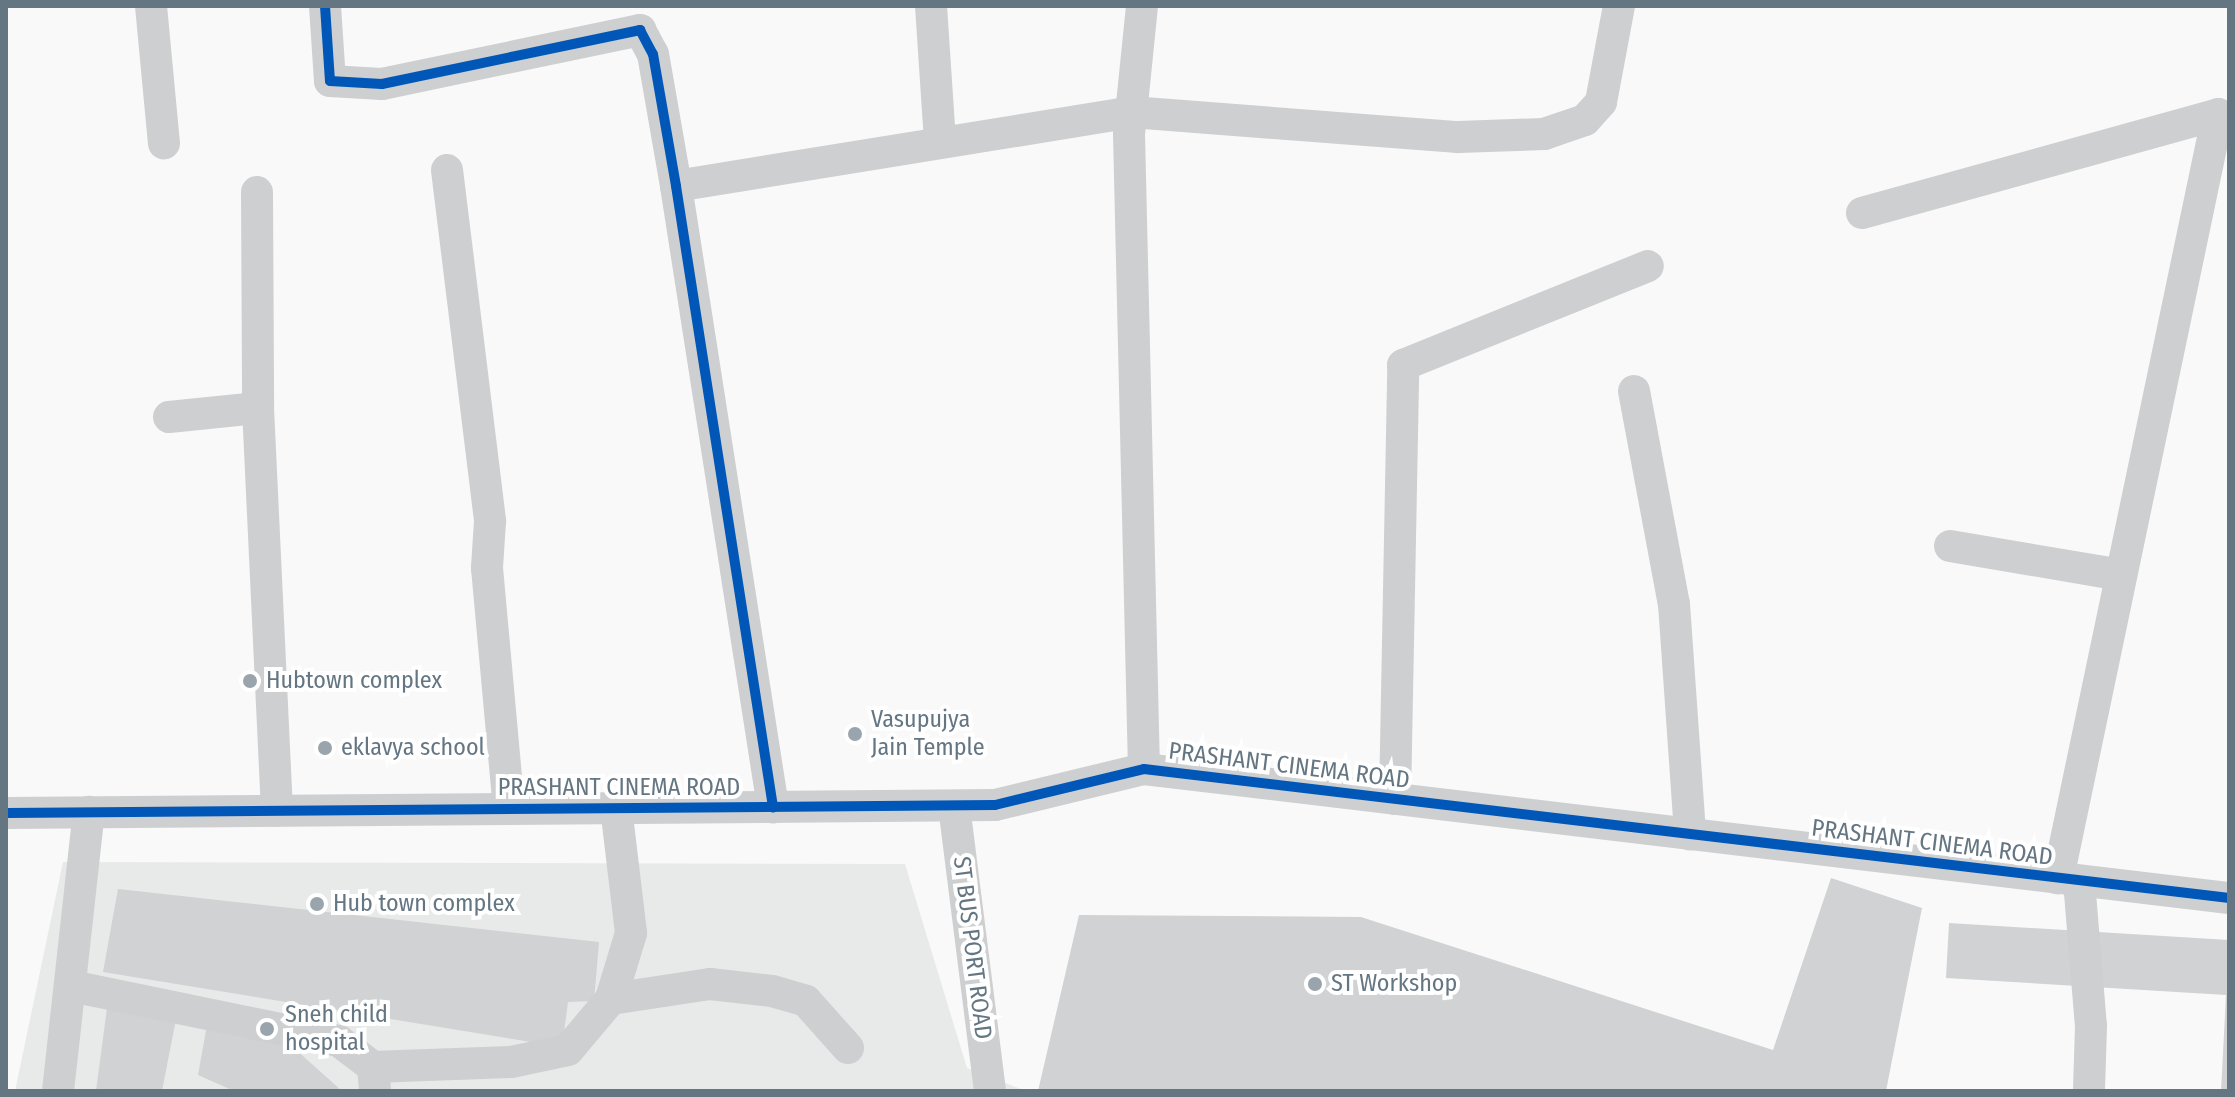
<!DOCTYPE html>
<style>
body{margin:0}
#map{position:relative;width:2235px;height:1097px;overflow:hidden;background:#f9f9f9;font-family:"Fira Sans Condensed",sans-serif}
div>[style]{position:absolute}
.built>*{inset:0;background:#e8e9e9}
.building>*{inset:0;background:#d0d2d3}
.minor>*{height:32px;margin:-16px;padding:0 16px;transform-origin:16px;border-radius:16px;background:#cecfd0}
.cycleway>*{height:10px;margin:-5px;padding:0 5px;transform-origin:5px;border-radius:5px;background:#0057b8}
.dots>*{width:22px;height:22px;translate:-50% -50%;box-sizing:border-box;border:4px solid #fff;border-radius:50%}
span{translate:-50% -50%;white-space:nowrap;text-align:center;line-height:1.15;-webkit-text-stroke:8px #fff;paint-order:stroke}
.poi-label{font-size:24px;color:#657683}
.left{translate:0 -50%;text-align:left}
.street-label{font-size:24px;color:#657683}
.frame{position:absolute;inset:0;border:8px solid #657683;pointer-events:none}
</style>
<div id="map">
<div class="built">
<div style="clip-path:polygon(63px 862px,905px 864px,967px 1068px,1026px 1091px,15px 1091px)"></div>
</div>
<div class="building">
<div style="clip-path:polygon(1831px 878px,1922px 908px,1886px 1091px,1038px 1091px,1079px 915px,1361px 917px,1773px 1050px)"></div>
<div style="clip-path:polygon(118px 889px,599px 942px,594px 1001px,568px 1002px,562px 1047px,103px 972px)"></div>
<div style="clip-path:polygon(1949px 923px,2229px 940px,2229px 1091px,2221px 1091px,2226px 995px,1946px 978px)"></div>
<div style="clip-path:polygon(107px 1008px,177px 1014px,162px 1091px,96px 1091px)"></div>
<div style="clip-path:polygon(207px 1025px,294px 1048px,342px 1091px,234px 1091px,198px 1075px)"></div>
</div>
<div class="minor">
<div style="left:151px;top:6px;width:138px;rotate:84.6deg"></div>
<div style="left:325px;top:6px;width:75px;rotate:86.2deg"></div>
<div style="left:330px;top:81px;width:52px;rotate:3.3deg"></div>
<div style="left:382px;top:84px;width:264px;rotate:-11.8deg"></div>
<div style="left:640px;top:30px;width:27px;rotate:62deg"></div>
<div style="left:653px;top:54px;width:134px;rotate:80.1deg"></div>
<div style="left:676px;top:186px;width:629px;rotate:81.12deg"></div>
<div style="left:931px;top:6px;width:137px;rotate:86.2deg"></div>
<div style="left:1142px;top:6px;width:129px;rotate:95.8deg"></div>
<div style="left:1129px;top:134px;width:635px;rotate:88.65deg"></div>
<div style="left:447px;top:170px;width:354px;rotate:83deg"></div>
<div style="left:490px;top:521px;width:47px;rotate:93.7deg"></div>
<div style="left:487px;top:568px;width:242px;rotate:84.8deg"></div>
<div style="left:676px;top:186px;width:461px;rotate:-9.2deg"></div>
<div style="left:1131px;top:112px;width:328px;rotate:4.4deg"></div>
<div style="left:1458px;top:137px;width:86px;rotate:-2deg"></div>
<div style="left:1544px;top:134px;width:43px;rotate:-18.9deg"></div>
<div style="left:1585px;top:120px;width:24px;rotate:-48deg"></div>
<div style="left:1601px;top:102px;width:98px;rotate:-79.4deg"></div>
<div style="left:257px;top:192px;width:216px;rotate:89.7deg"></div>
<div style="left:1862px;top:213px;width:370px;rotate:-15.5deg"></div>
<div style="left:2218px;top:114px;width:781px;rotate:101.83deg"></div>
<div style="left:1634px;top:391px;width:217px;rotate:79.4deg"></div>
<div style="left:1674px;top:604px;width:231px;rotate:86deg"></div>
<div style="left:169px;top:417px;width:89px;rotate:-5.8deg"></div>
<div style="left:258px;top:408px;width:403px;rotate:87.3deg"></div>
<div style="left:1950px;top:546px;width:173px;rotate:9.6deg"></div>
<div style="left:1395px;top:799px;width:434px;rotate:-88.9deg"></div>
<div style="left:1403px;top:365px;width:264px;rotate:-22deg"></div>
<div style="left:954px;top:806px;width:287px;rotate:82.8deg"></div>
<div style="left:6px;top:813px;width:989px;rotate:-0.46deg"></div>
<div style="left:995px;top:805px;width:153px;rotate:-13.6deg"></div>
<div style="left:1144px;top:769px;width:1093px;rotate:6.78deg"></div>
<div style="left:2079px;top:881px;width:145px;rotate:85.3deg"></div>
<div style="left:2091px;top:1026px;width:65px;rotate:91.8deg"></div>
<div style="left:71px;top:986px;width:274px;rotate:11.6deg"></div>
<div style="left:339px;top:1041px;width:43px;rotate:37.4deg"></div>
<div style="left:373px;top:1067px;width:24px;rotate:85deg"></div>
<div style="left:611px;top:999px;width:100px;rotate:-8.6deg"></div>
<div style="left:710px;top:984px;width:62px;rotate:6.4deg"></div>
<div style="left:772px;top:991px;width:35px;rotate:16deg"></div>
<div style="left:806px;top:1001px;width:63px;rotate:48.2deg"></div>
<div style="left:373px;top:1067px;width:138px;rotate:-2.1deg"></div>
<div style="left:511px;top:1062px;width:58px;rotate:-11.9deg"></div>
<div style="left:568px;top:1050px;width:67px;rotate:-49.9deg"></div>
<div style="left:611px;top:999px;width:69px;rotate:-73.1deg"></div>
<div style="left:631px;top:933px;width:126px;rotate:-96.8deg"></div>
<div style="left:58px;top:1091px;width:281px;rotate:-83.7deg"></div>
</div>
<div class="cycleway">
<div style="left:325px;top:6px;width:75px;rotate:86.2deg"></div>
<div style="left:330px;top:81px;width:52px;rotate:3.3deg"></div>
<div style="left:382px;top:84px;width:264px;rotate:-11.8deg"></div>
<div style="left:640px;top:30px;width:27px;rotate:62deg"></div>
<div style="left:653px;top:54px;width:134px;rotate:80.1deg"></div>
<div style="left:676px;top:186px;width:629px;rotate:81.12deg"></div>
<div style="left:6px;top:813px;width:989px;rotate:-0.46deg"></div>
<div style="left:995px;top:805px;width:153px;rotate:-13.6deg"></div>
<div style="left:1144px;top:769px;width:1093px;rotate:6.78deg"></div>
</div>
<div class="dots">
<div style="left:250px;top:681px;background:#99a4ac"></div>
<div style="left:855px;top:734px;background:#99a4ac"></div>
<div style="left:325px;top:748px;background:#99a4ac"></div>
<div style="left:317px;top:904px;background:#99a4ac"></div>
<div style="left:1315px;top:984px;background:#99a4ac"></div>
<div style="left:267px;top:1029px;background:#99a4ac"></div>
</div>
<div class="poi-label">
<span class="left" style="left:266px;top:681px">Hubtown complex</span>
<span class="left" style="left:871px;top:734px">Vasupujya<br>Jain Temple</span>
<span class="left" style="left:341px;top:748px">eklavya school</span>
<span class="left" style="left:333px;top:904px">Hub town complex</span>
<span class="left" style="left:1331px;top:984px">ST Workshop</span>
<span class="left" style="left:285px;top:1029px">Sneh child<br>hospital</span>
</div>
<div class="street-label">
<span style="left:1289px;top:766px;rotate:7deg">PRASHANT CINEMA ROAD</span>
<span style="left:619px;top:788px">PRASHANT CINEMA ROAD</span>
<span style="left:1932px;top:843px;rotate:7deg">PRASHANT CINEMA ROAD</span>
<span style="left:972px;top:948px;rotate:83deg">ST BUS PORT ROAD</span>
</div>
<div class="frame"></div>
</div>
